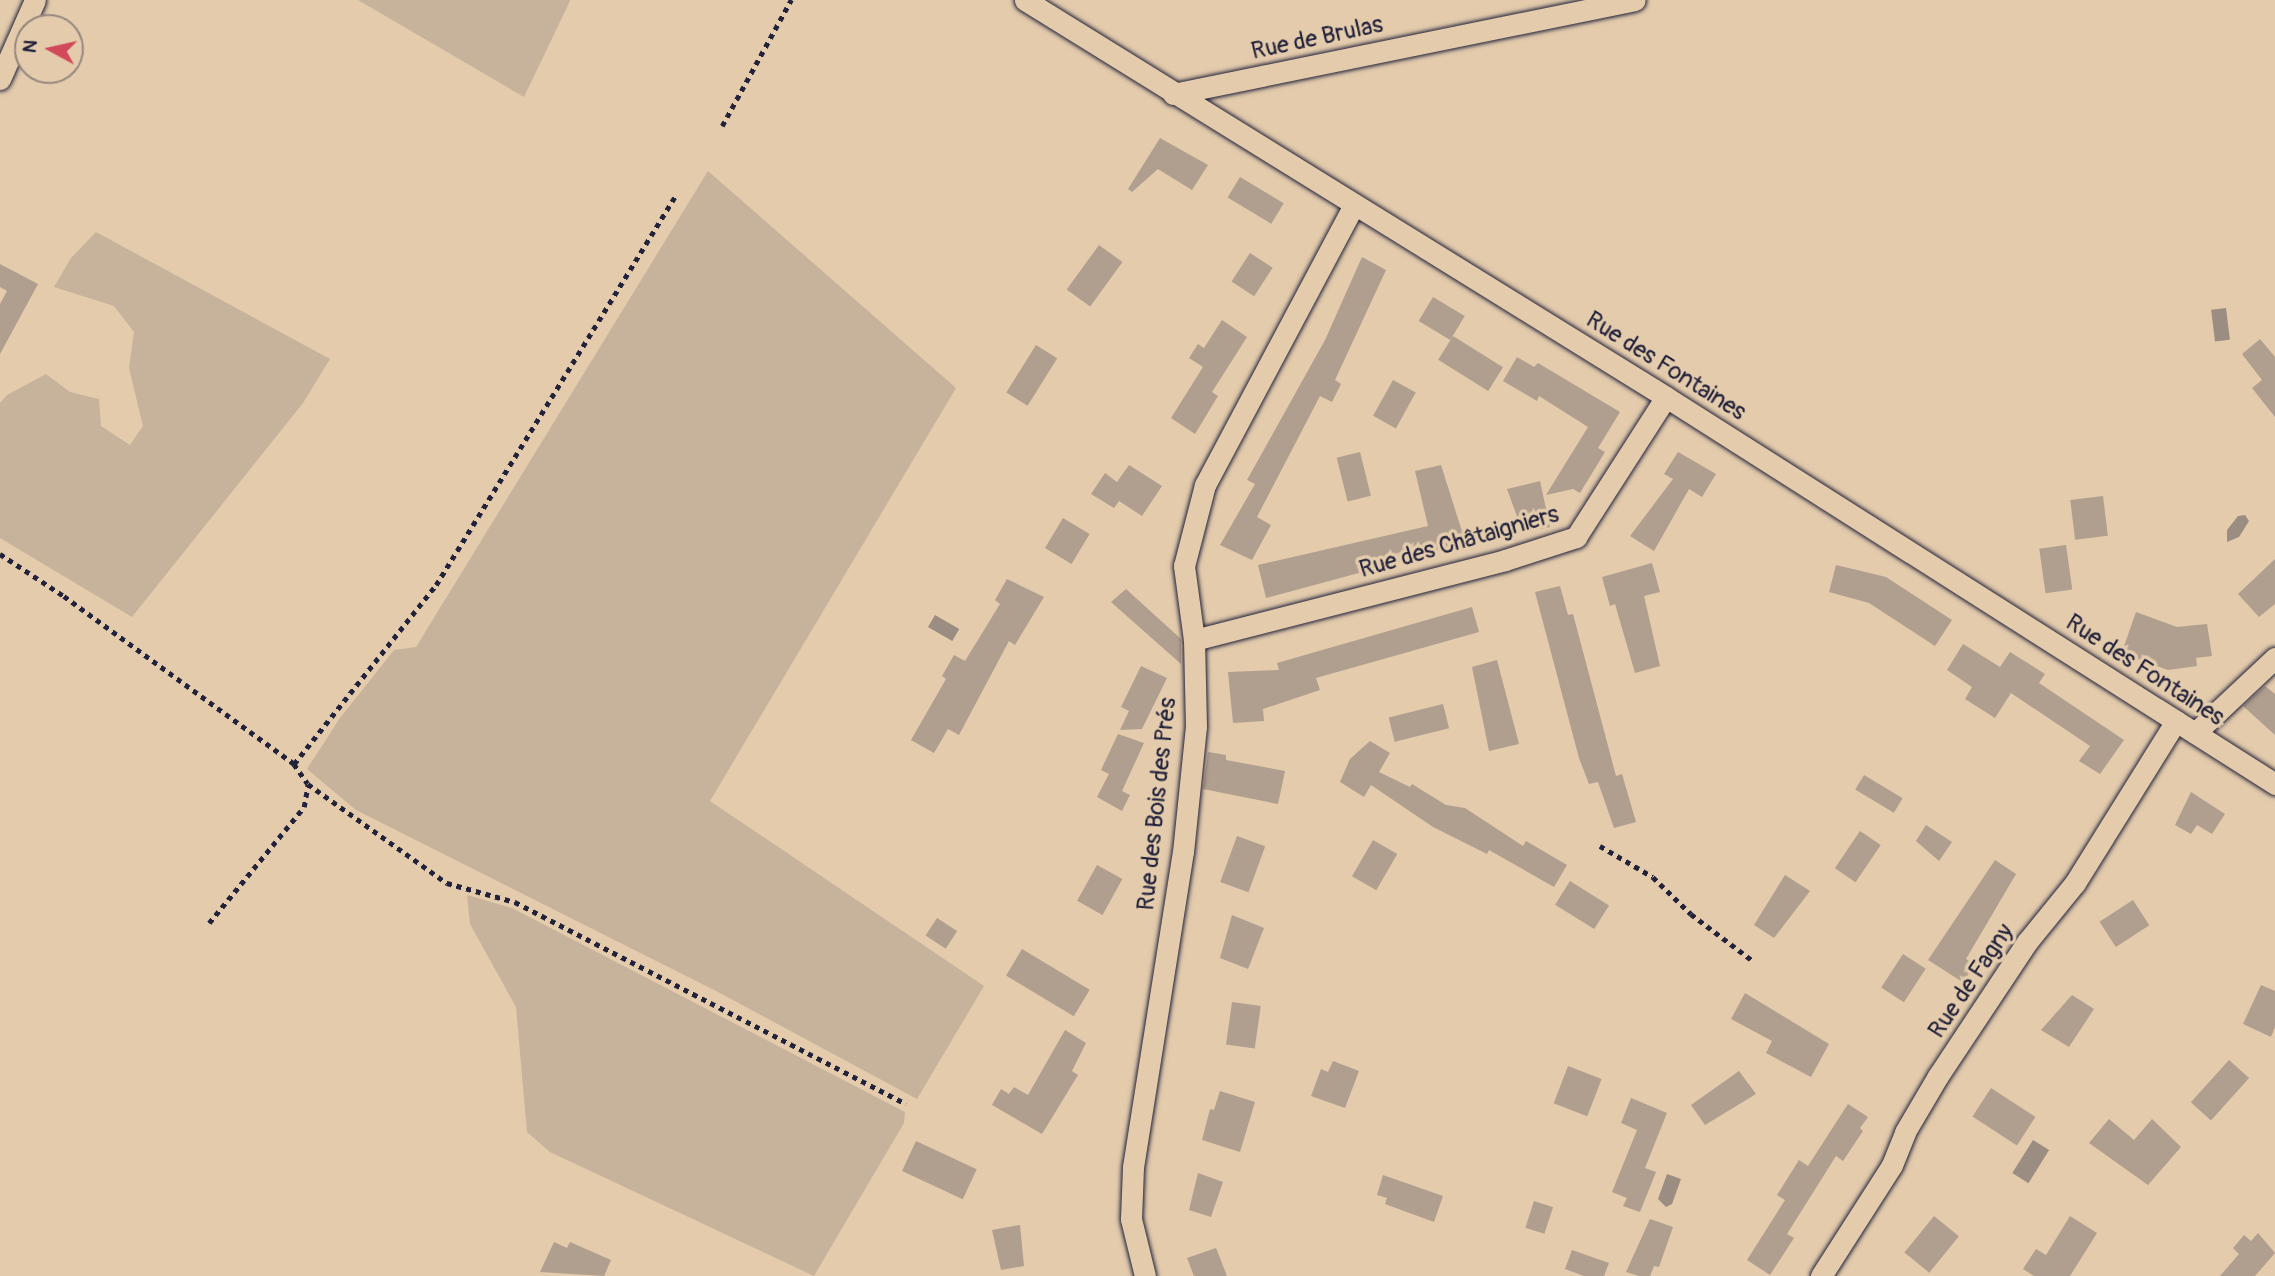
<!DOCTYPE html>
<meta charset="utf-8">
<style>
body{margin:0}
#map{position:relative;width:2275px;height:1276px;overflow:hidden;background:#e3cbac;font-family:Pangolin,sans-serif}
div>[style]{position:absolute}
.green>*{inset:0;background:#c7b29c}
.water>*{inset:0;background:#9b8d82;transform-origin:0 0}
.building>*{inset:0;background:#b09e8e;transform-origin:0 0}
.path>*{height:4.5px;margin-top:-2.25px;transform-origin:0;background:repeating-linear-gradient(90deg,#22223b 0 5px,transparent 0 10px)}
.roads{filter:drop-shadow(0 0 2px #22223b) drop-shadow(0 0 2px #22223b)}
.minor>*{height:21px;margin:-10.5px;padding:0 10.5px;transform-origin:10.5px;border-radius:10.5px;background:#e3cbac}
span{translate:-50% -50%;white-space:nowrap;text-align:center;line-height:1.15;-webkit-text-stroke:7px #e3cbac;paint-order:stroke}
.street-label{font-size:24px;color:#22223b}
.north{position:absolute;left:14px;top:14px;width:70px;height:70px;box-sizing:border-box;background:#e3cbac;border:2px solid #96877f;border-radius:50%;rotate:278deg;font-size:19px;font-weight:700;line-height:28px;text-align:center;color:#22223b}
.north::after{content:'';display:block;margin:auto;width:24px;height:32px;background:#d1495b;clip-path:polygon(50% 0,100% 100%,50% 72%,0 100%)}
</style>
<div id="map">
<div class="green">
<div style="clip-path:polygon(358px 0,570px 0,570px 1px,524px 97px)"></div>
<div style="clip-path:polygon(708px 171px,956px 388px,710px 801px,984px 986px,917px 1099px,720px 993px,356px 810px,307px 769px,340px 718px,394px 650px,416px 647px)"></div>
<div style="clip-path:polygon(96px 232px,330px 359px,303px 403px,132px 617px,0 538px,0 403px,7px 395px,46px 374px,70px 392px,99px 399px,101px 426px,130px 445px,143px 426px,129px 368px,134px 332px,114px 306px,54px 287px,71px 258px)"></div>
<div style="clip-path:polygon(467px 895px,512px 908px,905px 1112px,904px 1123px,814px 1276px,550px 1152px,527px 1132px,516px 1007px,470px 924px)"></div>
</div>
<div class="water">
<div style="left:2226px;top:308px;width:32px;height:15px;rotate:83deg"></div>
<div style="clip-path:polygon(2245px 515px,2249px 521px,2239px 537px,2227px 542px,2227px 530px,2238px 516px)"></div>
<div style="left:935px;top:615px;width:28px;height:14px;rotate:30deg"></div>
<div style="left:2033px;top:1140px;width:19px;height:39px;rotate:32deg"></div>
<div style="clip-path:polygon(1667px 1174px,1681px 1179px,1672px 1204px,1666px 1207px,1658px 1199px)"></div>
</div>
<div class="building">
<div style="clip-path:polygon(1160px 138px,1208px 165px,1192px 190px,1158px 169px,1132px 192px,1128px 189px)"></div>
<div style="left:1240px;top:177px;width:51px;height:24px;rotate:31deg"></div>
<div style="left:1099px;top:245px;width:29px;height:55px;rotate:36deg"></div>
<div style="left:1250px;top:253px;width:27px;height:34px;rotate:33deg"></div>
<div style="clip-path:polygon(1362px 257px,1386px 270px,1335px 380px,1341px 384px,1332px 402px,1320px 396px,1257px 517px,1271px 525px,1252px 560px,1220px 545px,1255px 484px,1247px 480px,1325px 340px)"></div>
<div style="clip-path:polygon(0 264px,38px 284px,0 354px,0 304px,7px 291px,0 287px)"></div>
<div style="left:1433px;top:297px;width:37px;height:28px;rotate:31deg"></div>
<div style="clip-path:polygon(1222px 320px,1247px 337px,1212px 392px,1218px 396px,1195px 434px,1171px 418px,1203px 367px,1189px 358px,1198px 344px,1204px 348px)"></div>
<div style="left:1453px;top:336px;width:59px;height:28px;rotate:32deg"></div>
<div style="clip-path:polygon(2260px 339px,2275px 357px,2275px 417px,2252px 388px,2262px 380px,2242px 354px)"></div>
<div style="left:1036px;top:345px;width:25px;height:56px;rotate:32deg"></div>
<div style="clip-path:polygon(1517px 357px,1534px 367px,1538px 363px,1620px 412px,1598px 448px,1605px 452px,1580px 493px,1573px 489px,1546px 495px,1588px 427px,1539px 396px,1537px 401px,1503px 381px)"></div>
<div style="left:1393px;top:380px;width:26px;height:41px;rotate:29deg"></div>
<div style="left:1360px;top:452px;width:45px;height:24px;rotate:76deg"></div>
<div style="clip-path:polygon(1678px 452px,1716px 474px,1702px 497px,1689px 489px,1654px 551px,1630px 536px,1673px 479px,1664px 474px)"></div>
<div style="clip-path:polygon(1129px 465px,1162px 486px,1142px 516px,1119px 501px,1114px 508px,1091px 494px,1105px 473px,1117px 482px)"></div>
<div style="clip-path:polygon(1441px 465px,1466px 544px,1266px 598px,1258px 565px,1428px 526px,1415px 471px)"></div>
<div style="clip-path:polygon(1540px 481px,1550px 527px,1523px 533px,1507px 489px)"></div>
<div style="left:2103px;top:496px;width:40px;height:33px;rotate:83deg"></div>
<div style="left:1063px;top:518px;width:31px;height:35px;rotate:31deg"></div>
<div style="left:2066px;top:545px;width:45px;height:27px;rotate:82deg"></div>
<div style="clip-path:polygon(2275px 559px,2275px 604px,2259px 617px,2238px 594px)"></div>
<div style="clip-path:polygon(1652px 563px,1660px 592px,1644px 596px,1660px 666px,1635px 673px,1615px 604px,1610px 606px,1602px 577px)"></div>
<div style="clip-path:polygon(1836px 565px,1886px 577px,1952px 620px,1935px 646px,1869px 603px,1829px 592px)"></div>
<div style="clip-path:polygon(1007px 579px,1044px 597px,1015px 645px,1009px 641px,959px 735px,948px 729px,934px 753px,911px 740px,946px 679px,942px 676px,954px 655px,965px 661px,1000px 604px,995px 600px)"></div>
<div style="clip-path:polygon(1560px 586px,1568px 615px,1573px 614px,1616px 776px,1622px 774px,1636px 822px,1614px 828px,1598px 782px,1589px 784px,1579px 758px,1535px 592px)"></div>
<div style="clip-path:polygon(1126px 589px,1181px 639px,1181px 664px,1111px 602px)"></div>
<div style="clip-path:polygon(1472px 607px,1479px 632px,1316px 678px,1320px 690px,1263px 709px,1264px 721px,1233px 723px,1228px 672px,1279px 670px,1277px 663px)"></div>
<div style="clip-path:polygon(2136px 612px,2177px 627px,2207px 624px,2212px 656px,2196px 658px,2197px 666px,2168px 670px,2132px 657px,2133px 653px,2123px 649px)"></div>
<div style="clip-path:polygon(1963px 644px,2000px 667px,2010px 652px,2045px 674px,2039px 683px,2124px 740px,2100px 774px,2079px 761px,2090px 746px,2011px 693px,1995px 718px,1965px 699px,1972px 687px,1947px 670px)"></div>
<div style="clip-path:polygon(1497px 660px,1519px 744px,1489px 751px,1472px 667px)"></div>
<div style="clip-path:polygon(1141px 666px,1167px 678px,1142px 729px,1120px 730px,1129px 711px,1121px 707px)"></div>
<div style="clip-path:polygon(2265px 686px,2275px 694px,2275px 735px,2243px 706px)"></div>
<div style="left:1443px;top:704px;width:25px;height:56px;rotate:76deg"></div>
<div style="clip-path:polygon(1118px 734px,1144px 743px,1122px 791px,1130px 795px,1122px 811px,1097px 797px,1109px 774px,1101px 770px)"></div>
<div style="clip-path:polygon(1370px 741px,1390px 753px,1379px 772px,1410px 787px,1412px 784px,1446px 805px,1465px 808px,1523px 846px,1526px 841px,1567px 865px,1554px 887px,1489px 850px,1487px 854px,1433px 827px,1371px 785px,1364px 797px,1340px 782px,1350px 759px)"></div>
<div style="clip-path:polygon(1208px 752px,1226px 755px,1226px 760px,1285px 771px,1278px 804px,1203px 789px)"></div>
<div style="left:1864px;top:775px;width:45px;height:17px;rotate:31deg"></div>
<div style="clip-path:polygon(2191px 792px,2225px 814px,2212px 834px,2197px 825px,2191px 834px,2175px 825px)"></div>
<div style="clip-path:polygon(1926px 825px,1952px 842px,1939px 861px,1916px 841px)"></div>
<div style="left:1860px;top:831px;width:25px;height:45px;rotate:34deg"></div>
<div style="left:1237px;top:836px;width:30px;height:49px;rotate:20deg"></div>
<div style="left:1373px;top:840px;width:28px;height:42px;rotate:30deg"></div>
<div style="clip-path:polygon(1995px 860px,2016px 874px,1966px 959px,1976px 965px,1964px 983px,1928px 960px)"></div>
<div style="left:1097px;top:865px;width:29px;height:41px;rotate:29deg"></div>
<div style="clip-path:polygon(1785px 875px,1810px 891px,1774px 938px,1754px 925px)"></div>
<div style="left:1570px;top:881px;width:46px;height:28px;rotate:32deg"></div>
<div style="left:2133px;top:900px;width:30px;height:40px;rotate:57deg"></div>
<div style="clip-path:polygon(1232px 915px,1264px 928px,1248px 969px,1220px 958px)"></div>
<div style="left:937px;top:918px;width:24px;height:21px;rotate:33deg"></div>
<div style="left:1022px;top:949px;width:79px;height:31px;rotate:31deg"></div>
<div style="left:1903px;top:954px;width:27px;height:40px;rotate:33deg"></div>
<div style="clip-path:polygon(2261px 985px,2275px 991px,2275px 1027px,2271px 1037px,2243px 1024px)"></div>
<div style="clip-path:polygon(1745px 993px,1829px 1044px,1811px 1077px,1766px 1053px,1772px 1041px,1731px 1019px)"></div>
<div style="clip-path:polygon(2072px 995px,2094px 1009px,2069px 1047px,2041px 1030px)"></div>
<div style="left:1232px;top:1002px;width:29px;height:43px;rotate:8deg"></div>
<div style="clip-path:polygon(1065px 1030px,1086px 1043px,1072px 1071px,1078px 1075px,1042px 1134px,992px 1105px,1001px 1089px,1009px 1094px,1014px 1087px,1028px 1095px)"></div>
<div style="left:2229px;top:1060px;width:27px;height:57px;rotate:42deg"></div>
<div style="clip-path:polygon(1333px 1061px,1359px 1071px,1345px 1108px,1311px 1096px,1321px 1069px,1328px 1072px)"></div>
<div style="left:1568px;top:1066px;width:36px;height:40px;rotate:21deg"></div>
<div style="clip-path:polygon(1739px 1071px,1756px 1094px,1705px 1125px,1691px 1105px)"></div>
<div style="left:1991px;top:1088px;width:53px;height:34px;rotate:33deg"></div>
<div style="clip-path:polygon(1220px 1091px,1255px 1102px,1240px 1152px,1202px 1140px,1210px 1109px,1214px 1110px)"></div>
<div style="clip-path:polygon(1631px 1098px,1667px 1113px,1645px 1168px,1656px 1172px,1640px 1212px,1623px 1206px,1627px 1198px,1612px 1192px,1637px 1130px,1621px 1123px)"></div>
<div style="clip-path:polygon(1848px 1104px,1868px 1117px,1860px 1128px,1863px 1131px,1843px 1161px,1836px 1156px,1787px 1234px,1794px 1238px,1770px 1275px,1747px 1260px,1785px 1200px,1777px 1195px,1799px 1160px,1808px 1166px)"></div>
<div style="clip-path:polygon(2109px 1119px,2134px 1140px,2152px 1119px,2181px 1147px,2148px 1185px,2089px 1143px)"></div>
<div style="left:916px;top:1141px;width:67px;height:33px;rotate:25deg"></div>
<div style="clip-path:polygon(1198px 1173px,1223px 1182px,1211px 1217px,1189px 1210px)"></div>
<div style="clip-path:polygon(1383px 1175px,1443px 1196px,1434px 1222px,1385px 1204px,1387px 1198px,1377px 1195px)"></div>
<div style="left:1534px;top:1201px;width:20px;height:28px;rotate:18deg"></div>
<div style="left:1934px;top:1216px;width:32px;height:47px;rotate:39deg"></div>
<div style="clip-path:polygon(2070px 1216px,2097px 1233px,2070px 1276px,2034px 1276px,2023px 1269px,2036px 1249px,2046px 1255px)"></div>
<div style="clip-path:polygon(1650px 1219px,1673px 1227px,1659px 1267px,1654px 1266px,1650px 1276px,1639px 1276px,1626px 1272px)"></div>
<div style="clip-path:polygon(1020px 1225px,1024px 1266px,1001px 1270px,992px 1230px)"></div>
<div style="clip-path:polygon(2258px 1233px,2275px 1253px,2255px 1276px,2220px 1276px,2239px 1254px,2233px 1248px,2244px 1235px,2251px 1241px)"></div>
<div style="clip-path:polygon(554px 1242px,567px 1248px,570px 1242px,611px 1260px,604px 1276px,540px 1272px)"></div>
<div style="clip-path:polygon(1216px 1248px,1227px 1276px,1194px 1276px,1187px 1258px)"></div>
<div style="clip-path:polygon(1572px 1250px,1609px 1263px,1604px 1276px,1584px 1276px,1565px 1269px)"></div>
</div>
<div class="path">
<div style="left:722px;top:126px;width:144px;rotate:-61.3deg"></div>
<div style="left:0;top:554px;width:77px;rotate:33.3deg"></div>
<div style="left:64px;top:596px;width:285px;rotate:36.1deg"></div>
<div style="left:294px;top:764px;width:24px;rotate:55deg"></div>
<div style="left:308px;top:784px;width:171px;rotate:35.5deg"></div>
<div style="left:447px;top:883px;width:71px;rotate:15.6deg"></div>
<div style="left:515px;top:902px;width:440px;rotate:27.3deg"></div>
<div style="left:294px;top:764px;width:228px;rotate:-51.6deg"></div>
<div style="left:436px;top:585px;width:458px;rotate:-58.4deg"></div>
<div style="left:1600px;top:846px;width:61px;rotate:30.3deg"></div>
<div style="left:1653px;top:877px;width:53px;rotate:44.2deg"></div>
<div style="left:1691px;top:914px;width:78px;rotate:37.2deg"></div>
<div style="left:209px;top:923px;width:150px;rotate:-50.7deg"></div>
<div style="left:304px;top:807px;width:23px;rotate:-80deg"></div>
</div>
<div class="roads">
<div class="minor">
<div style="left:1025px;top:0;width:754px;rotate:31.77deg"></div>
<div style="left:1666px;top:397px;width:722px;rotate:32.43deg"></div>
<div style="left:0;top:79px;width:86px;rotate:-66.1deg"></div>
<div style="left:1173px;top:94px;width:471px;rotate:-11.5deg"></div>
<div style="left:1194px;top:640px;width:321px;rotate:-14.4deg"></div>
<div style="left:1505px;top:560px;width:75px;rotate:-17.9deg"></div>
<div style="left:1576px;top:537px;width:166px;rotate:-57.3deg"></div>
<div style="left:2195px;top:733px;width:110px;rotate:-43.2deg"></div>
<div style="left:1145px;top:1276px;width:59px;rotate:-103.8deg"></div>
<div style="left:1131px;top:1219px;width:52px;rotate:-87.8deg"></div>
<div style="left:1133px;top:1167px;width:319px;rotate:-81deg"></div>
<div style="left:1183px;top:852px;width:126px;rotate:-84.1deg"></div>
<div style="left:1196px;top:727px;width:87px;rotate:-91.3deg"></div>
<div style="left:1194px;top:640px;width:75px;rotate:-97.7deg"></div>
<div style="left:1184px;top:566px;width:84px;rotate:-75.5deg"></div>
<div style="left:1205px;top:485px;width:317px;rotate:-62deg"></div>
<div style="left:1821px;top:1276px;width:132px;rotate:-57.4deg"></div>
<div style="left:1892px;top:1165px;width:35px;rotate:-68deg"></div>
<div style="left:1905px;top:1132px;width:65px;rotate:-59.5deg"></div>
<div style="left:1938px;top:1076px;width:161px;rotate:-56.4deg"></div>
<div style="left:2027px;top:942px;width:76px;rotate:-50.9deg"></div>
<div style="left:2075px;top:883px;width:191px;rotate:-58.1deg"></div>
</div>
</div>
<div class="street-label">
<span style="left:1317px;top:38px;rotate:-12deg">Rue de Brulas</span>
<span style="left:1666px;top:366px;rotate:32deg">Rue des Fontaines</span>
<span style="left:1459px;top:542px;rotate:-16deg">Rue des Châtaigniers</span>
<span style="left:2145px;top:670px;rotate:33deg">Rue des Fontaines</span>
<span style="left:1157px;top:804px;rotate:-84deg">Rue des Bois des Prés</span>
<span style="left:1971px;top:981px;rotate:-56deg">Rue de Fagny</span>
</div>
<div class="north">N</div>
</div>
